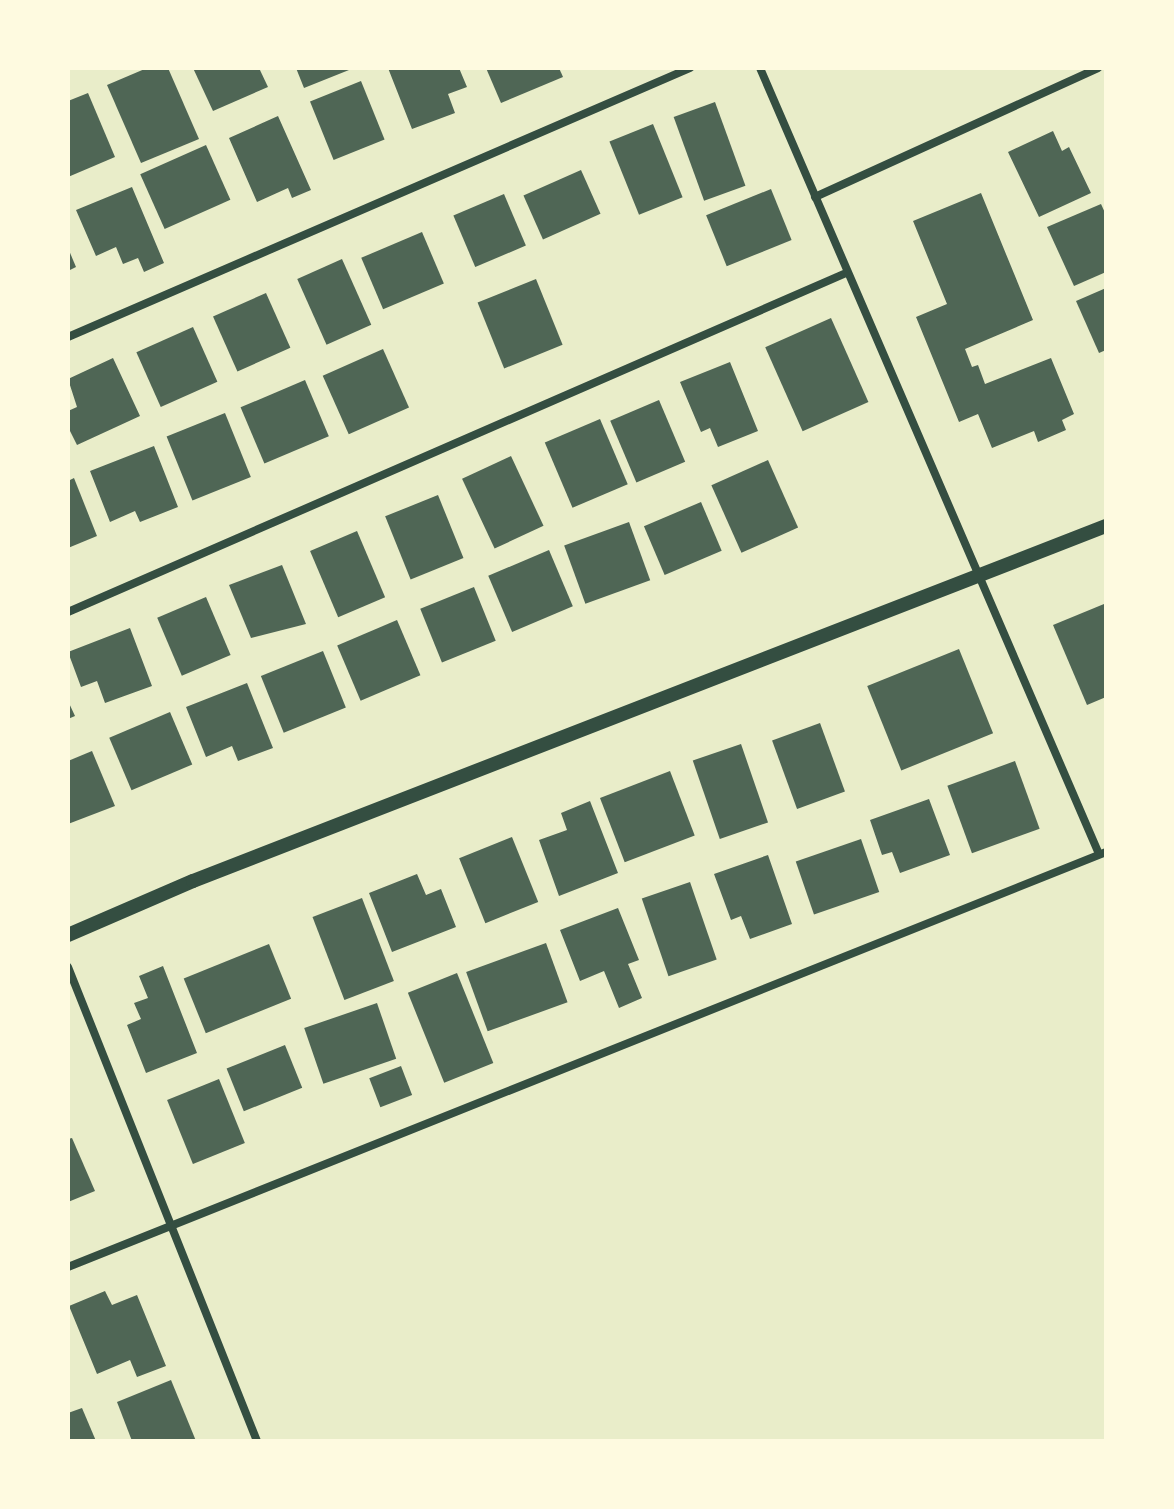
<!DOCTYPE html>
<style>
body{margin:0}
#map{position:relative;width:1174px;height:1509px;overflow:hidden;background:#e9edc9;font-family:"IBM Plex Serif",serif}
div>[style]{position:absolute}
.building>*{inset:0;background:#4f6655;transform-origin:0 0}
.minor>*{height:8px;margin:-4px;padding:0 4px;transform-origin:4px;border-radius:4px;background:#344e41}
.tertiary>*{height:14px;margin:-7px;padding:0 7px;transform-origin:7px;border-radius:7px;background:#344e41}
span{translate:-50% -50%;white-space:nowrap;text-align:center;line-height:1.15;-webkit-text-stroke:8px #fefae0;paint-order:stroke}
.frame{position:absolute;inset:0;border:70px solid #fefae0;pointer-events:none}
</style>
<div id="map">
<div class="building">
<div style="clip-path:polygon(147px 68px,168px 68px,199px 139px,141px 163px,107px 85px)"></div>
<div style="clip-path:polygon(193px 68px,259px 68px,268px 87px,213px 111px)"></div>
<div style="clip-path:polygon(296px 68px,354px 68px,304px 88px)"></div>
<div style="clip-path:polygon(388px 68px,459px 68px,467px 87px,448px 94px,455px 113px,412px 129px)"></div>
<div style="clip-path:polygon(486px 68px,559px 68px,563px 77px,501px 103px)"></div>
<div style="left:361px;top:81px;width:63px;height:55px;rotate:68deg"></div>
<div style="clip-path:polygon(88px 93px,115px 157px,68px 177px,68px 101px)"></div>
<div style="left:715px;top:102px;width:89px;height:44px;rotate:70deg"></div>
<div style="clip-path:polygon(278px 116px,311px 190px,292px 198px,288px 188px,257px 202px,229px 138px)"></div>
<div style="left:653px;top:124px;width:79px;height:47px;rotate:68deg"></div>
<div style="clip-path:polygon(1053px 131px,1062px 151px,1069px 147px,1091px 193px,1039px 217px,1008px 152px)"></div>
<div style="left:206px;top:145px;width:60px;height:72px;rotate:66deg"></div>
<div style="left:581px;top:170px;width:48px;height:63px;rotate:66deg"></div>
<div style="clip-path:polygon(132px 187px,164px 263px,144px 272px,138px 258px,123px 264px,116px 247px,96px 256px,76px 210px)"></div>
<div style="left:771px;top:189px;width:55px;height:70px;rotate:68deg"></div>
<div style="clip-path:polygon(981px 193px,1033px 320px,965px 349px,972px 367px,978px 365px,985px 384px,1051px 358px,1074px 414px,1062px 420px,1066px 430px,1038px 442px,1034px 431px,992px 448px,978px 414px,959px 422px,916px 317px,947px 304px,913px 221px)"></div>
<div style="left:504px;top:194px;width:56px;height:55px;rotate:67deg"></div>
<div style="clip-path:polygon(1101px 204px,1106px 215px,1106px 272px,1074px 286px,1047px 227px)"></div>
<div style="left:422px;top:232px;width:56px;height:66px;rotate:67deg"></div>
<div style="clip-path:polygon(68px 248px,76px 267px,68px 271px)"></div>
<div style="left:342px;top:259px;width:72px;height:49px;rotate:66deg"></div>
<div style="left:536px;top:279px;width:71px;height:63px;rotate:68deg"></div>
<div style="clip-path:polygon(1106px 288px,1106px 350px,1099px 353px,1076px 301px)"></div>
<div style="left:266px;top:293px;width:60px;height:58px;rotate:66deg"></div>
<div style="left:831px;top:318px;width:92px;height:72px;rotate:66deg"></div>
<div style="left:193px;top:327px;width:60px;height:62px;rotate:66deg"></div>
<div style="left:383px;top:349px;width:64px;height:66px;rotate:66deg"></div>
<div style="clip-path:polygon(113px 358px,140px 416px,77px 445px,68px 427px,68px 411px,77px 407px,68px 379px)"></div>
<div style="clip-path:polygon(730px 362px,758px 431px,718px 447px,710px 428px,701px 432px,680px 382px)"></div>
<div style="left:305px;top:380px;width:61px;height:70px;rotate:67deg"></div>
<div style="left:659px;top:400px;width:67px;height:53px;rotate:67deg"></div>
<div style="left:225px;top:413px;width:69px;height:63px;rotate:68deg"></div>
<div style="left:600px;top:419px;width:71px;height:60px;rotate:67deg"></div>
<div style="clip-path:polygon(154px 446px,178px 507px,140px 522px,135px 511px,110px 522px,90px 471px)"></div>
<div style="left:511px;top:456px;width:77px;height:54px;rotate:65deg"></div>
<div style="left:768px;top:460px;width:74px;height:62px;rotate:66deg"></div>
<div style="clip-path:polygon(74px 478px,97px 536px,68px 548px,68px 481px)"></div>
<div style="left:438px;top:495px;width:68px;height:57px;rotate:68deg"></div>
<div style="left:701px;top:502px;width:53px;height:62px;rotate:67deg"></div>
<div style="left:629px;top:522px;width:62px;height:69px;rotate:70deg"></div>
<div style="left:357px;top:531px;width:72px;height:51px;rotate:67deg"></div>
<div style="left:549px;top:550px;width:61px;height:66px;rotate:67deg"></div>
<div style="clip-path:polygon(282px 565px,306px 624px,251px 638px,229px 585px)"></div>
<div style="left:474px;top:587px;width:58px;height:58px;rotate:68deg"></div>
<div style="left:206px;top:597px;width:63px;height:53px;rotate:67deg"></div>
<div style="clip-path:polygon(1104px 604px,1106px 697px,1087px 705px,1053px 625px)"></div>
<div style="left:397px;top:620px;width:60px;height:65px;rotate:67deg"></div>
<div style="clip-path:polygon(130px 628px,152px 686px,105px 703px,97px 681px,81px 687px,68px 652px)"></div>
<div style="left:959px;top:649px;width:91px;height:99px;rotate:68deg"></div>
<div style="left:323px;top:651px;width:61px;height:67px;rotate:68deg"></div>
<div style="clip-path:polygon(247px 683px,273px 748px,238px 761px,232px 746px,206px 757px,186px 707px)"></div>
<div style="clip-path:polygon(68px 701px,75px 716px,68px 719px)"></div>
<div style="left:170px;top:712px;width:57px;height:66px;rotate:67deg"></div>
<div style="left:820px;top:723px;width:73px;height:51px;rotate:70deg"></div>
<div style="left:741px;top:744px;width:83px;height:51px;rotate:71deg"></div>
<div style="clip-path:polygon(92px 751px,115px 806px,68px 824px,68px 761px)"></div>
<div style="left:1015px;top:761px;width:72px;height:72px;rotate:70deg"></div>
<div style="left:670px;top:771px;width:69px;height:75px;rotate:69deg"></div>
<div style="clip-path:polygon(929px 799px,950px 855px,900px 873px,892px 852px,882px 855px,870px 820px)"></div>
<div style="clip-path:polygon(590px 801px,618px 873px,559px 896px,539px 840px,567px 830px,561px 813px)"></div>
<div style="left:512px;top:837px;width:70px;height:57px;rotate:68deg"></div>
<div style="left:861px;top:839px;width:56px;height:69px;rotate:71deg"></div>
<div style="clip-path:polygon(768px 855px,792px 924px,750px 939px,741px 916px,731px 920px,714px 874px)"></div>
<div style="clip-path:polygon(417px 874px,426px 895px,441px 889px,456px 927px,392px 952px,369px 893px)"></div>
<div style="left:690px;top:882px;width:82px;height:51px;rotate:71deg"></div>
<div style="left:362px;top:898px;width:89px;height:53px;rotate:69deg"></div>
<div style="clip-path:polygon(618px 908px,639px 960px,628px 964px,642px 998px,619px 1008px,604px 971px,580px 981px,560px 930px)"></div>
<div style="left:546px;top:943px;width:63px;height:85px;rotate:70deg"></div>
<div style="left:269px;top:944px;width:59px;height:92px;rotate:68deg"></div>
<div style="clip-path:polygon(163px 966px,197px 1053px,146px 1073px,127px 1025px,141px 1019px,134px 1003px,148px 998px,139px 976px)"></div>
<div style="left:457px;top:973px;width:97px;height:53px;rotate:68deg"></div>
<div style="left:377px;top:1003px;width:59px;height:77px;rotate:71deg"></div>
<div style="left:285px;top:1045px;width:46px;height:63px;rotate:68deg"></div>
<div style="left:401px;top:1066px;width:31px;height:34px;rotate:69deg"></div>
<div style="left:219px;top:1079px;width:69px;height:56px;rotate:68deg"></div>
<div style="clip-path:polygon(72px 1138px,95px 1191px,68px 1202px,68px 1139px)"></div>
<div style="clip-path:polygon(105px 1291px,112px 1305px,137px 1295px,166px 1366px,137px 1377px,130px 1360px,97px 1374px,69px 1306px)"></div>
<div style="clip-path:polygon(171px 1380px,196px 1441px,132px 1441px,117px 1402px)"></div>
<div style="clip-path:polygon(82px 1408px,96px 1441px,68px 1441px,68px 1413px)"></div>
</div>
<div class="minor">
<div style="left:760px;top:68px;width:856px;rotate:66.67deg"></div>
<div style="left:815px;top:197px;width:311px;rotate:-24.5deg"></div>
<div style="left:68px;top:337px;width:678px;rotate:-23.39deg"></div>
<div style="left:68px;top:612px;width:849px;rotate:-23.54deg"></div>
<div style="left:68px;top:967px;width:510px;rotate:68.26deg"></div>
<div style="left:68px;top:1267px;width:1118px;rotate:-21.79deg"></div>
</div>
<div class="tertiary">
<div style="left:68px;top:935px;width:136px;rotate:-23.4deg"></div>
<div style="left:193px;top:881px;width:980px;rotate:-21.25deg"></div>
</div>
<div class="frame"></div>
</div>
